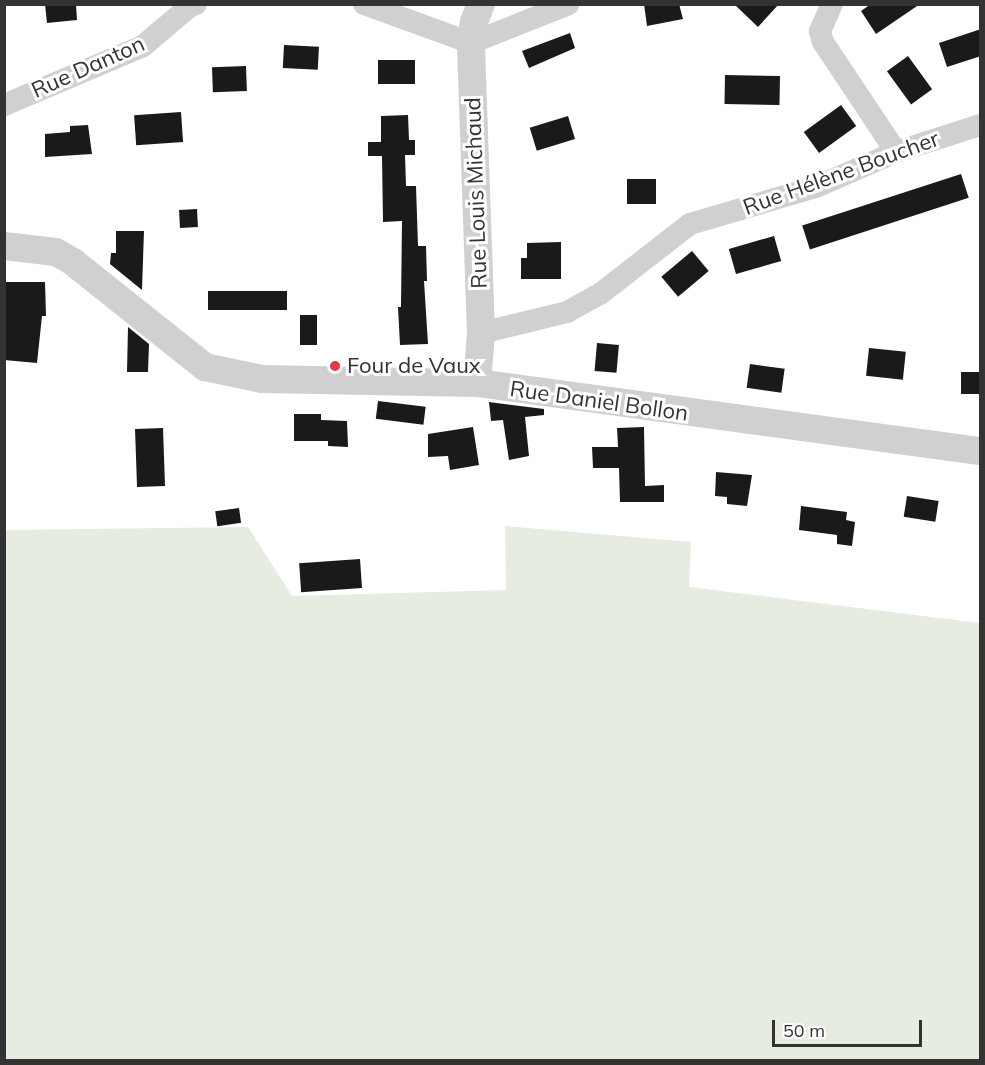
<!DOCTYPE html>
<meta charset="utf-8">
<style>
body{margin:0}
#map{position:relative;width:985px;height:1065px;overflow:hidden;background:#fff;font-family:Mulish,sans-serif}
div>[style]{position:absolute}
.green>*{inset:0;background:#e6ecdf}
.building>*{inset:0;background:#1a1a1a;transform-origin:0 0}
.minor>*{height:22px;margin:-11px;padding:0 11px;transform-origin:11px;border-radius:11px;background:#d0d0d0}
.tertiary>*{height:28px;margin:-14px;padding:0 14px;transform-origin:14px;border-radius:14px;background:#d0d0d0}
.dots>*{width:16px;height:16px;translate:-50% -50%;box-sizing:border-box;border:3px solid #fff;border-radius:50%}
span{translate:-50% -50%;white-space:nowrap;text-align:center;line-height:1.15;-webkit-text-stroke:6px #fff;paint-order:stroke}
.street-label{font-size:22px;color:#333}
.poi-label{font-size:22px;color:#333}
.left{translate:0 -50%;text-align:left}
.frame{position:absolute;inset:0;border:6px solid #333;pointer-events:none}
.scale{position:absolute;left:772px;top:1020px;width:150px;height:27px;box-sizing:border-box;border:3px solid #333;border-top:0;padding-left:8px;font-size:18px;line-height:21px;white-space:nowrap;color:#333;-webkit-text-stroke:4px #fff;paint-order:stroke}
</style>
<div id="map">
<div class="green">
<div style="clip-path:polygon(505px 526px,691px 542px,689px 587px,980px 623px,980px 1060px,5px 1060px,5px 530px,248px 527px,292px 596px,506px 590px)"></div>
</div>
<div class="building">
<div style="clip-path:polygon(45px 4px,76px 4px,77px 20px,47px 23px)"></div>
<div style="clip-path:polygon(644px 4px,679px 4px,683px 19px,647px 26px)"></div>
<div style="clip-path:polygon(734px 4px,779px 4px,758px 27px)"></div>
<div style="clip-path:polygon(871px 4px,920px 4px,876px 34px,861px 11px)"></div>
<div style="clip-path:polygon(981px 29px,981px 56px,947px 67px,939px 43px)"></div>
<div style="clip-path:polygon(570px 33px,575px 48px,529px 68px,522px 51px)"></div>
<div style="left:284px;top:45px;width:35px;height:23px;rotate:3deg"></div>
<div style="left:908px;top:56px;width:41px;height:26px;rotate:54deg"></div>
<div style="left:378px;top:60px;width:37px;height:24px"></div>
<div style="left:246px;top:66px;width:25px;height:34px;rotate:88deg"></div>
<div style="left:725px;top:75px;width:55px;height:29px;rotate:1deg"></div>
<div style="left:841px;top:105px;width:26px;height:46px;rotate:54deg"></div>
<div style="left:181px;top:112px;width:30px;height:47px;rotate:86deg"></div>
<div style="clip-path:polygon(408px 115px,409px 140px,415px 140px,415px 155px,405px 155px,406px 186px,416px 186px,418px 246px,426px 246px,427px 281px,424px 281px,428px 344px,400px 345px,398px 307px,401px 307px,402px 221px,383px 222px,382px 156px,368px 156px,368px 142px,381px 142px,381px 116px)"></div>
<div style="left:568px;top:116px;width:24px;height:40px;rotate:73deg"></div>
<div style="clip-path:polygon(88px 125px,92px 154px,45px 157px,45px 134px,70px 132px,70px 126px)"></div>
<div style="left:961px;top:174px;width:25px;height:167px;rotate:72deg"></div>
<div style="left:656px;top:179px;width:25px;height:29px;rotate:90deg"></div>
<div style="left:197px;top:209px;width:18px;height:18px;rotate:87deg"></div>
<div style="clip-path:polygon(116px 231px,144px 231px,142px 290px,110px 264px,111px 253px,116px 253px)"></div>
<div style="left:774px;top:236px;width:26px;height:47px;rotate:74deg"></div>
<div style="clip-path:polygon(561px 242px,561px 279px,521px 279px,521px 258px,527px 258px,527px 243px)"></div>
<div style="left:692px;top:251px;width:26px;height:40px;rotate:50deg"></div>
<div style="clip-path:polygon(4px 282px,45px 282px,46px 316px,42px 316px,37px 363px,4px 360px)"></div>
<div style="left:208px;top:291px;width:79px;height:19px"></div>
<div style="left:300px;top:315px;width:17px;height:30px"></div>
<div style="clip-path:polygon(128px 327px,149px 344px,148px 372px,127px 372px)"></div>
<div style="left:597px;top:343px;width:22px;height:28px;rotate:5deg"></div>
<div style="left:869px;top:348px;width:37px;height:28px;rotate:6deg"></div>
<div style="left:750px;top:364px;width:35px;height:24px;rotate:8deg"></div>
<div style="left:961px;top:372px;width:20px;height:22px"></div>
<div style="left:378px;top:401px;width:48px;height:18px;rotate:7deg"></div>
<div style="clip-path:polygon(489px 402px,544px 409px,544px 415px,525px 417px,529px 456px,509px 460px,503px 420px,491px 421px)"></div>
<div style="clip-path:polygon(294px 414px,321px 414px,321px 420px,347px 421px,348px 447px,328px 446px,328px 441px,294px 441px)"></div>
<div style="clip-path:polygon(473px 427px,479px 465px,450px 470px,448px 456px,428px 457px,428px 434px)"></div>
<div style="clip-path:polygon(644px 427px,645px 486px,664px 485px,664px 502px,620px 502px,619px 468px,593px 468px,592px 447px,618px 447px,617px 428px)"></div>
<div style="left:163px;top:428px;width:58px;height:28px;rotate:88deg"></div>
<div style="clip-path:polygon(716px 472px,752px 475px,747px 506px,727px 504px,727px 497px,715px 496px)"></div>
<div style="left:907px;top:496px;width:32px;height:21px;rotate:9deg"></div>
<div style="clip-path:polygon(801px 506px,847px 512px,846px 520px,855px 522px,852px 546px,837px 544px,837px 535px,799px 530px)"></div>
<div style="left:239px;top:508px;width:15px;height:24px;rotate:82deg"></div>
<div style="left:360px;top:559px;width:29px;height:61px;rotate:86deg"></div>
</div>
<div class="minor">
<div style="left:364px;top:4px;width:114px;rotate:20deg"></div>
<div style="left:471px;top:43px;width:105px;rotate:-21.7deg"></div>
<div style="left:832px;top:4px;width:30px;rotate:114deg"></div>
<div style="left:820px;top:31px;width:11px;rotate:75deg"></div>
<div style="left:823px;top:42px;width:132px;rotate:56.4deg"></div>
<div style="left:4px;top:105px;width:151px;rotate:-23deg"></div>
<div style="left:143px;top:46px;width:62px;rotate:-40.4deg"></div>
<div style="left:190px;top:6px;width:6px;rotate:-18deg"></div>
<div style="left:481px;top:333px;width:89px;rotate:-13.7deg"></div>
<div style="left:567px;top:312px;width:38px;rotate:-29deg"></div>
<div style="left:600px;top:294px;width:114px;rotate:-37.9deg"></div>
<div style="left:690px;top:224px;width:131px;rotate:-16.4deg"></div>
<div style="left:816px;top:187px;width:87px;rotate:-23.6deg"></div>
<div style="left:896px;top:152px;width:88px;rotate:-17.8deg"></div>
</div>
<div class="tertiary">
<div style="left:4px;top:246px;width:52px;rotate:6.6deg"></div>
<div style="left:56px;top:252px;width:20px;rotate:30deg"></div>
<div style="left:73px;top:262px;width:169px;rotate:38.5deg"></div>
<div style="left:205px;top:367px;width:58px;rotate:11.9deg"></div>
<div style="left:262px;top:379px;width:215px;rotate:1.1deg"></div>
<div style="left:477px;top:383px;width:508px;rotate:7.7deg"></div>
<div style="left:477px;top:383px;width:50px;rotate:-85.4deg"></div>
<div style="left:481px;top:333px;width:290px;rotate:-92deg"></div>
<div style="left:471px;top:43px;width:21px;rotate:-82deg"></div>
<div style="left:474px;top:22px;width:19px;rotate:-69deg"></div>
</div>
<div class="dots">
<div style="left:335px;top:366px;background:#e63946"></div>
</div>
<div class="street-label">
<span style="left:88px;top:67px;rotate:-24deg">Rue Danton</span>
<span style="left:841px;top:173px;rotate:-20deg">Rue Hélène Boucher</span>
<span style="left:476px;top:193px;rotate:-92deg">Rue Louis Michaud</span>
<span style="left:599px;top:401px;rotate:8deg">Rue Daniel Bollon</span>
</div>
<div class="poi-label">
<span class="left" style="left:347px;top:366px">Four de Vaux</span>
</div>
<div class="frame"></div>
<div class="scale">50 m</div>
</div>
